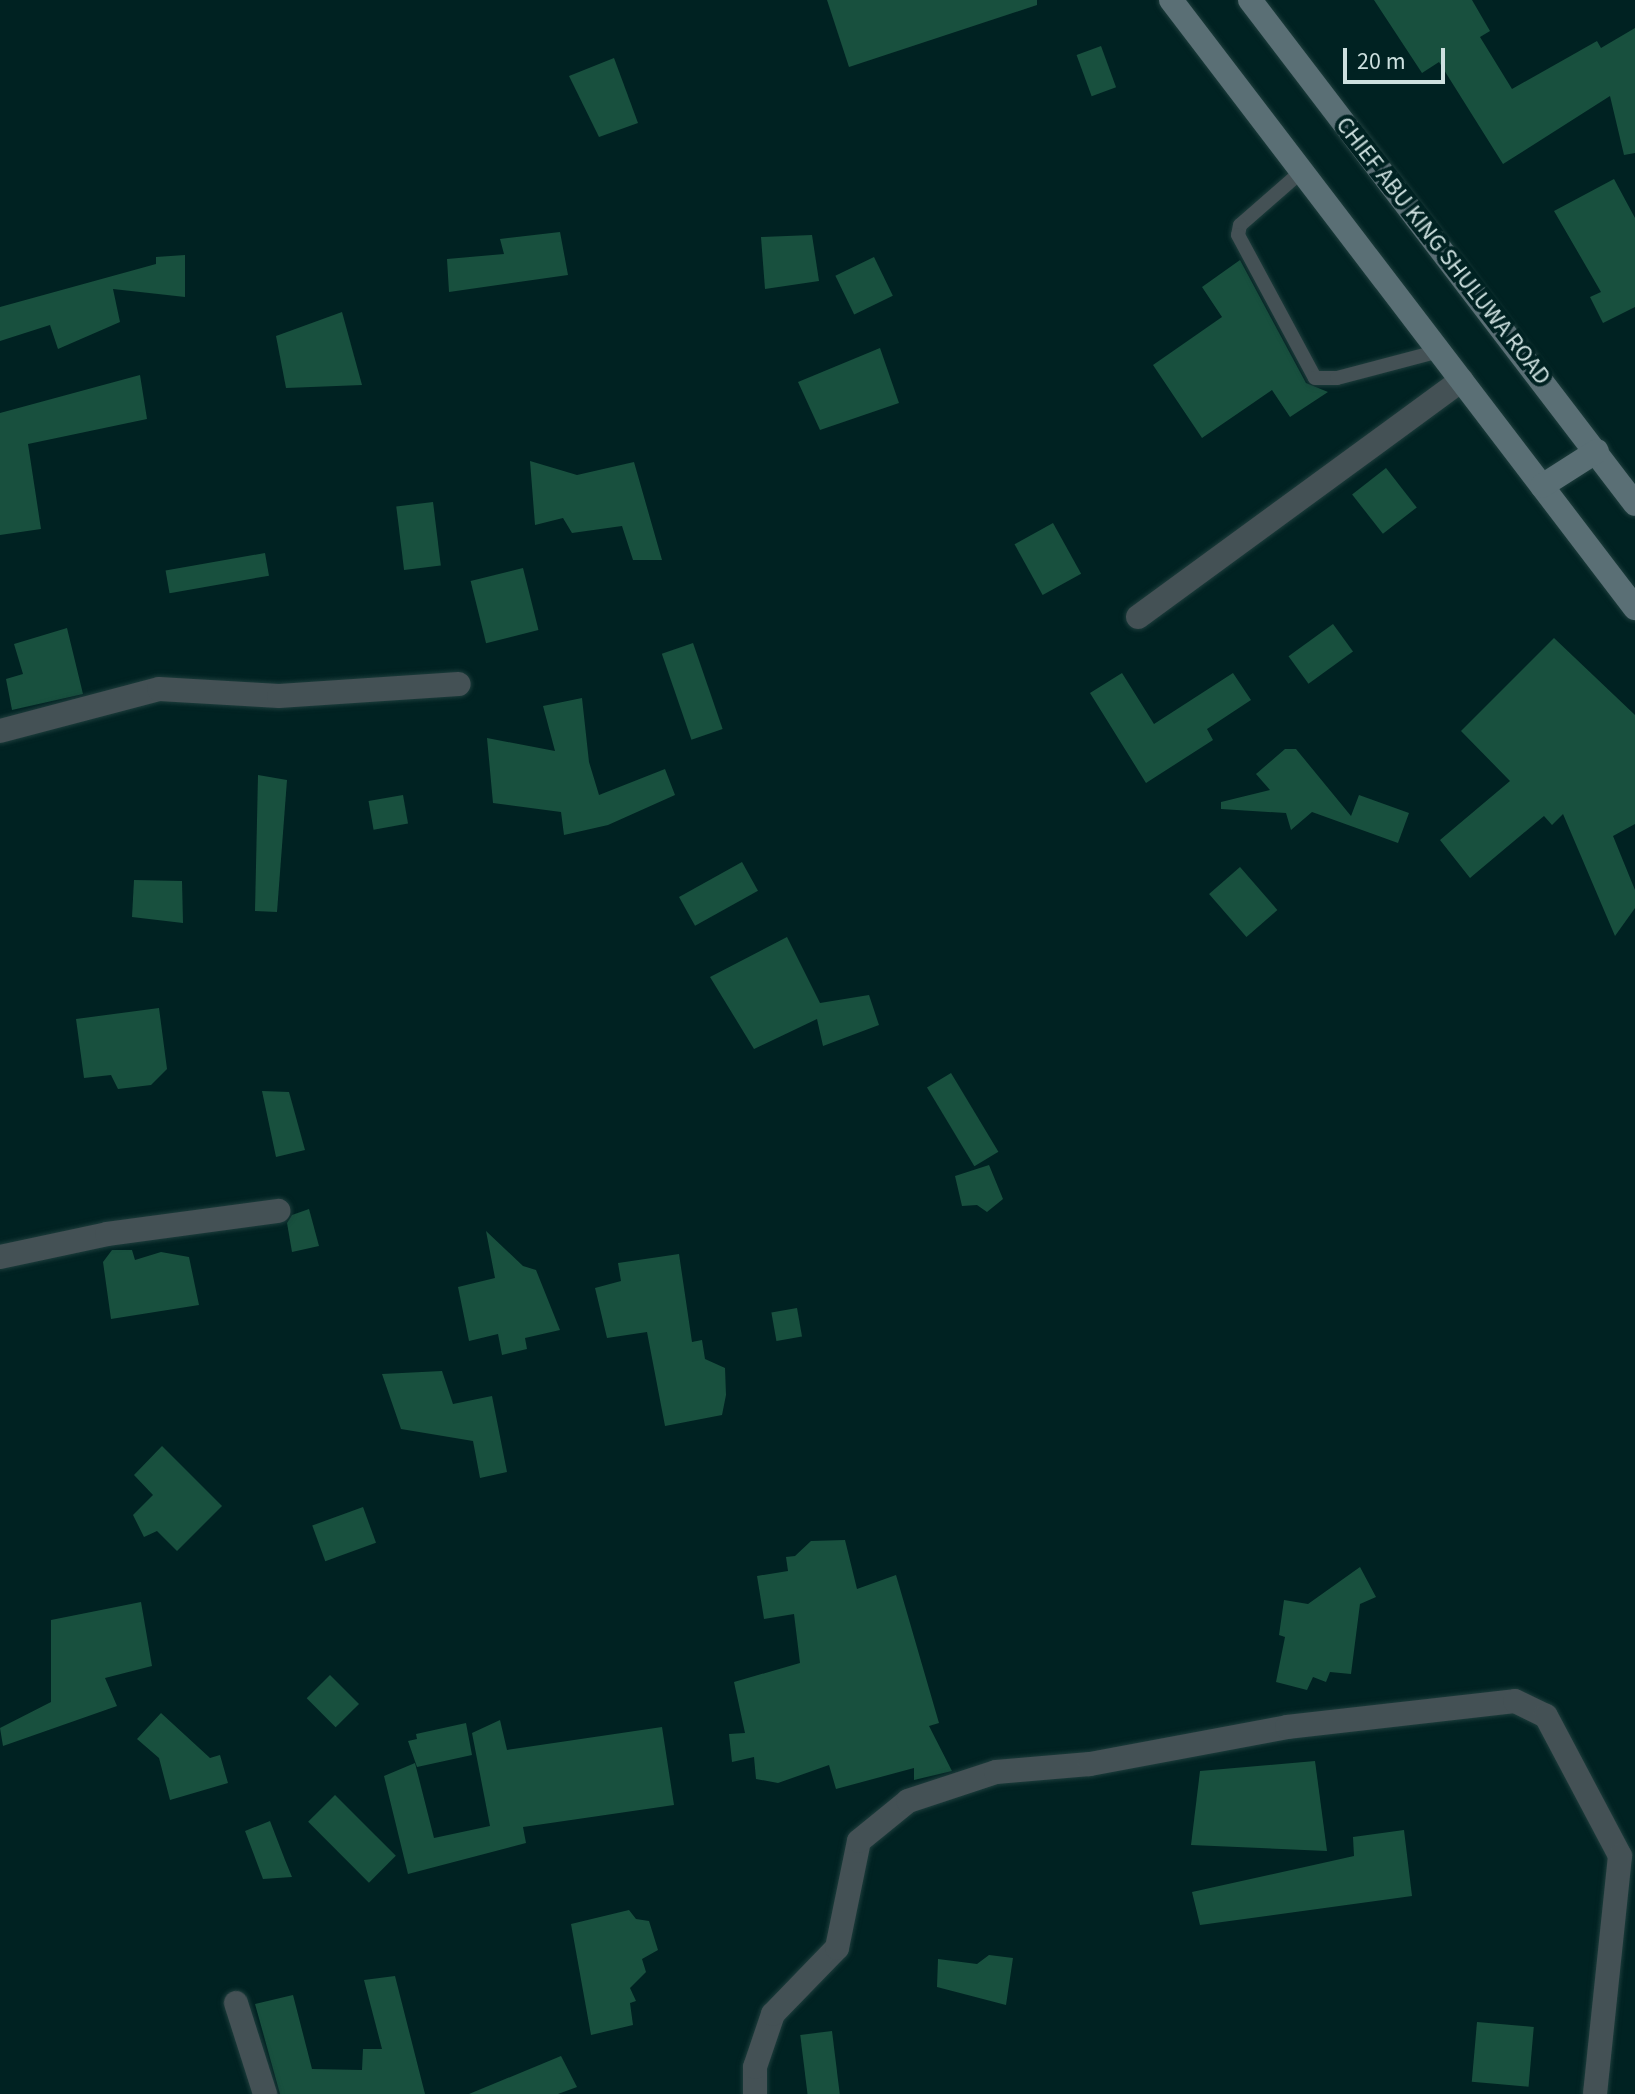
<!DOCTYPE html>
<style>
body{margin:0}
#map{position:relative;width:1635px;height:2094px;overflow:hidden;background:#022;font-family:"Source Sans 3",sans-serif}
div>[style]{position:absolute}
.building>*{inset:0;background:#18503e;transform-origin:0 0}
.roads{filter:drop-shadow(0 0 2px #1d3d3c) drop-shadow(0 0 2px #1d3d3c)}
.lane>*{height:14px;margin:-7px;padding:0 7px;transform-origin:7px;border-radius:7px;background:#445155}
.street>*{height:24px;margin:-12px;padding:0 12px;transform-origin:12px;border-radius:12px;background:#445155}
.secondary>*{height:24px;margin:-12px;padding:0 12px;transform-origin:12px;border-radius:12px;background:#5a6f75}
span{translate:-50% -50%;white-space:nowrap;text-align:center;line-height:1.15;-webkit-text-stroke:8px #022;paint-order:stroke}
.street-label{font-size:24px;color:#cde0df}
.scale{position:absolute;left:1343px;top:48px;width:102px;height:36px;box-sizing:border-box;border:4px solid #cde0df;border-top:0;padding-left:10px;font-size:24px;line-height:28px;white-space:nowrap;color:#cde0df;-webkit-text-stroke:6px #022;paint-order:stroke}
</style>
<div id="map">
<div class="building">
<div style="clip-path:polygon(827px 0,1037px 0,1037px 5px,849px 67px)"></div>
<div style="clip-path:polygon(1374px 0,1472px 0,1490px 31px,1480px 37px,1512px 89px,1597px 41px,1601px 48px,1635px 28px,1635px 153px,1624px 155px,1610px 96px,1503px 164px,1439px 62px,1422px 73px)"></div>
<div style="left:1101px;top:46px;width:44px;height:26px;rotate:70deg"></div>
<div style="clip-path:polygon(614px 58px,638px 123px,599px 137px,569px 76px)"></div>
<div style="clip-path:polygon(1614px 179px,1635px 218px,1635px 307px,1603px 323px,1590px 297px,1601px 292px,1554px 211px)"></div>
<div style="clip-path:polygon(560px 232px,568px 275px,449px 292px,447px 259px,504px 254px,500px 239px)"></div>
<div style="clip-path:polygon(812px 235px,819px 281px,765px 289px,761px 237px)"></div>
<div style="clip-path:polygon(185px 255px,185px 297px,113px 289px,120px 322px,58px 349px,50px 325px,0 341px,0 307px,156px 264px,156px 257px)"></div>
<div style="left:874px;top:257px;width:43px;height:43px;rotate:64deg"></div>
<div style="clip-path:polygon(1240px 260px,1306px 383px,1328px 392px,1290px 417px,1272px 390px,1202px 438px,1153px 365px,1222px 317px,1202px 287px)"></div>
<div style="clip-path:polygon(342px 312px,362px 385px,286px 388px,276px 336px)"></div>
<div style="clip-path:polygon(880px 348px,899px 403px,820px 430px,798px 382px)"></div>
<div style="clip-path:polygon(140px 375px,147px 419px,28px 444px,41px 529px,0 535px,0 413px)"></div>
<div style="clip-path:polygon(530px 461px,577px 475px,634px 462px,662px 560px,633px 560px,622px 526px,572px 533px,563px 518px,535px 525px)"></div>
<div style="left:1386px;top:468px;width:50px;height:43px;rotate:52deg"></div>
<div style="left:433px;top:502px;width:64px;height:37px;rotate:83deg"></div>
<div style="left:1053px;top:523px;width:58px;height:44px;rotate:61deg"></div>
<div style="left:265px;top:553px;width:23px;height:101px;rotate:80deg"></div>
<div style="left:523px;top:568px;width:64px;height:54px;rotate:76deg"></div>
<div style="left:1333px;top:624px;width:34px;height:55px;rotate:54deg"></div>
<div style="clip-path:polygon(67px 628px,83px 694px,12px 710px,6px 679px,23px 674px,14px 644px)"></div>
<div style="clip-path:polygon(1554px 638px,1635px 715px,1635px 824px,1613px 836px,1635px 890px,1635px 908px,1615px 936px,1563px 814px,1552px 825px,1544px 816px,1470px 878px,1440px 840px,1510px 781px,1461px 731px)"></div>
<div style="left:693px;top:643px;width:91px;height:33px;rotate:71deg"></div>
<div style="clip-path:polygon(1122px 673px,1154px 724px,1233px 673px,1251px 700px,1207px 729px,1213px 740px,1146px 783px,1090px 693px)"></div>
<div style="clip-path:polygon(582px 698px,589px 762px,599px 795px,665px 769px,675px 795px,608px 825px,564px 835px,561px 812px,493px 803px,487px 738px,555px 751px,543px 706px)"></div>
<div style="clip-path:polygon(1285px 749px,1296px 749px,1351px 816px,1359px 795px,1409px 813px,1398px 843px,1312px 812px,1291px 830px,1286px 813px,1221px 809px,1221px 802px,1270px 790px,1256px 774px)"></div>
<div style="clip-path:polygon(258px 775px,287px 780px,277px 912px,255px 911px)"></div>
<div style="left:403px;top:795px;width:29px;height:35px;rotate:80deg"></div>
<div style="left:742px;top:862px;width:33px;height:72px;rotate:61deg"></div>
<div style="left:1240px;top:867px;width:57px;height:41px;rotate:49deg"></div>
<div style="clip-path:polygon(134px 880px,182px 881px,183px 923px,132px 917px)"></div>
<div style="clip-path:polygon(787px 937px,820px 1003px,869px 995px,879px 1025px,823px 1046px,817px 1019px,754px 1049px,710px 977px)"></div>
<div style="clip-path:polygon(159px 1008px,167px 1069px,151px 1085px,118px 1089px,111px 1075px,84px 1078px,76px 1019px)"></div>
<div style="left:951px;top:1073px;width:92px;height:28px;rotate:59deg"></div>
<div style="clip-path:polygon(262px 1091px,289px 1092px,305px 1150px,276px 1157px)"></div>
<div style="clip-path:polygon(989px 1165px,1003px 1199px,987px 1212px,977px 1205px,962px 1206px,955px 1176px)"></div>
<div style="clip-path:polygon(309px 1209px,319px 1246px,292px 1252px,287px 1223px,292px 1215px)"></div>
<div style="clip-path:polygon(486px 1231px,523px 1266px,536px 1270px,560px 1330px,525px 1338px,527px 1349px,502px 1355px,498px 1334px,469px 1341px,458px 1287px,495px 1278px)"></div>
<div style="clip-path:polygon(112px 1250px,132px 1250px,135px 1260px,161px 1252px,189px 1257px,199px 1305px,111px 1319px,103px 1262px)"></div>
<div style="clip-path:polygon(679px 1254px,692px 1342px,702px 1340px,705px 1359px,725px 1368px,726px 1395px,722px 1415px,665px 1426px,647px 1332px,607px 1338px,595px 1288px,621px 1281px,618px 1263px)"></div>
<div style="left:797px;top:1308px;width:29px;height:26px;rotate:80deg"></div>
<div style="clip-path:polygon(442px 1371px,453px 1404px,492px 1396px,507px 1472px,480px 1478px,473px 1441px,401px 1429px,382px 1374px)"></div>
<div style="clip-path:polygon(162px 1446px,222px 1506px,177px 1551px,157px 1531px,144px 1537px,133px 1515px,153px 1495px,134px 1475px)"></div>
<div style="left:363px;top:1507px;width:38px;height:54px;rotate:70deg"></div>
<div style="clip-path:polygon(845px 1540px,857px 1589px,896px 1575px,939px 1723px,929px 1726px,952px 1771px,914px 1780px,914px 1768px,836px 1789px,829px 1765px,778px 1783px,756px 1779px,754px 1757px,732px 1762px,729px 1734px,745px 1733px,734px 1682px,800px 1663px,794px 1614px,764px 1619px,757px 1576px,788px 1571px,786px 1557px,795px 1556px,811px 1541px)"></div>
<div style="clip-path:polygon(1360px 1567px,1376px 1597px,1360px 1604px,1351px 1674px,1330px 1672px,1326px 1682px,1313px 1677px,1307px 1690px,1276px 1682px,1285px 1637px,1279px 1635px,1284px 1600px,1308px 1604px)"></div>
<div style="clip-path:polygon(141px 1602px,152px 1666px,105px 1678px,117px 1706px,3px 1746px,0 1728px,51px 1702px,51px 1620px)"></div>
<div style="left:330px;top:1675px;width:41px;height:33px;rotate:45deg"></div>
<div style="clip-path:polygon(161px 1713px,210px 1758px,220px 1755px,228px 1783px,170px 1800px,159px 1758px,137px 1739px)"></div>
<div style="clip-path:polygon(500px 1720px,507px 1750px,662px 1727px,674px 1805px,523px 1827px,526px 1843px,408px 1874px,384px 1776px,415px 1763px,434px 1838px,490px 1826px,472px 1733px)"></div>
<div style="clip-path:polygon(466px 1723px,472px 1755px,417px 1767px,408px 1741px,417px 1739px,416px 1734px)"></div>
<div style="clip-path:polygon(1315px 1761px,1327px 1851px,1191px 1845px,1200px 1771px)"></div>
<div style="left:335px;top:1795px;width:86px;height:38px;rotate:45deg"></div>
<div style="clip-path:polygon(270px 1821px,285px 1860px,292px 1877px,263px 1879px,245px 1831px)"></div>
<div style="clip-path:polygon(1404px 1830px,1412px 1896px,1200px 1925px,1192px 1892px,1354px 1856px,1353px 1837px)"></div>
<div style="clip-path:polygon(629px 1910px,636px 1919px,649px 1921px,658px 1950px,642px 1959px,646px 1972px,630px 1988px,636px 2001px,630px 2003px,633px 2025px,591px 2035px,571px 1924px)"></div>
<div style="clip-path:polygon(989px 1955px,1013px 1958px,1006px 2005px,937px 1987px,938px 1959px,977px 1964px)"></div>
<div style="clip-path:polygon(395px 1976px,425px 2094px,280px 2094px,255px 2004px,293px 1995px,312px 2069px,362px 2070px,363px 2049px,382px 2049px,364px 1980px)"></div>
<div style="left:1477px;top:2022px;width:57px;height:60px;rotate:5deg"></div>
<div style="left:832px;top:2031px;width:64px;height:32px;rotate:83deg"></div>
<div style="clip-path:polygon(561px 2056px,577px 2087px,558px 2094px,469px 2094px)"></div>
</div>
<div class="roads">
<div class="lane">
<div style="left:1302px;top:171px;width:82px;rotate:138.9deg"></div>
<div style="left:1240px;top:225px;width:10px;rotate:101deg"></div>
<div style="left:1238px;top:235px;width:162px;rotate:61.7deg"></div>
<div style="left:1315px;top:378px;width:22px"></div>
<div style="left:1337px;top:378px;width:106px;rotate:-14.7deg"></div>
</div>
<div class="street">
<div style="left:1138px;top:617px;width:401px;rotate:-36.2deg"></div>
<div style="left:0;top:731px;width:164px;rotate:-14.8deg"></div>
<div style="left:159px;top:689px;width:120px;rotate:3.3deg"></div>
<div style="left:279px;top:696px;width:180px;rotate:-3.8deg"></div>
<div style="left:0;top:1257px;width:109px;rotate:-12.1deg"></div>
<div style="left:107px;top:1234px;width:173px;rotate:-7.7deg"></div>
<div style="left:236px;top:2003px;width:96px;rotate:72.3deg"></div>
<div style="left:755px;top:2094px;width:27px;rotate:-90deg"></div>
<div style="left:755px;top:2067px;width:56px;rotate:-71.2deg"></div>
<div style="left:773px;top:2014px;width:92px;rotate:-45.9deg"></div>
<div style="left:837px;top:1948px;width:109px;rotate:-78.4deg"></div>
<div style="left:859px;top:1841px;width:63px;rotate:-39.2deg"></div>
<div style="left:908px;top:1801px;width:93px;rotate:-18.2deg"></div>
<div style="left:996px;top:1772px;width:94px;rotate:-4.9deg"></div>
<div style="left:1090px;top:1764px;width:200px;rotate:-10.6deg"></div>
<div style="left:1287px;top:1727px;width:229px;rotate:-6.5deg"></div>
<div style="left:1515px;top:1701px;width:34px;rotate:26deg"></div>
<div style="left:1546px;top:1716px;width:158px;rotate:62.1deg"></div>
<div style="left:1620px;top:1856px;width:239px;rotate:96deg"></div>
</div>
<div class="secondary">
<div style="left:1171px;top:0;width:765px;rotate:52.65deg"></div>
<div style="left:1250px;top:0;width:634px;rotate:52.62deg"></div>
<div style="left:1542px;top:486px;width:65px;rotate:-32.5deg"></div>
</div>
</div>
<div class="street-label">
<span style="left:1443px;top:251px;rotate:52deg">CHIEF ABU KING SHULUWA ROAD</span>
</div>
<div class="scale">20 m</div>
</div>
